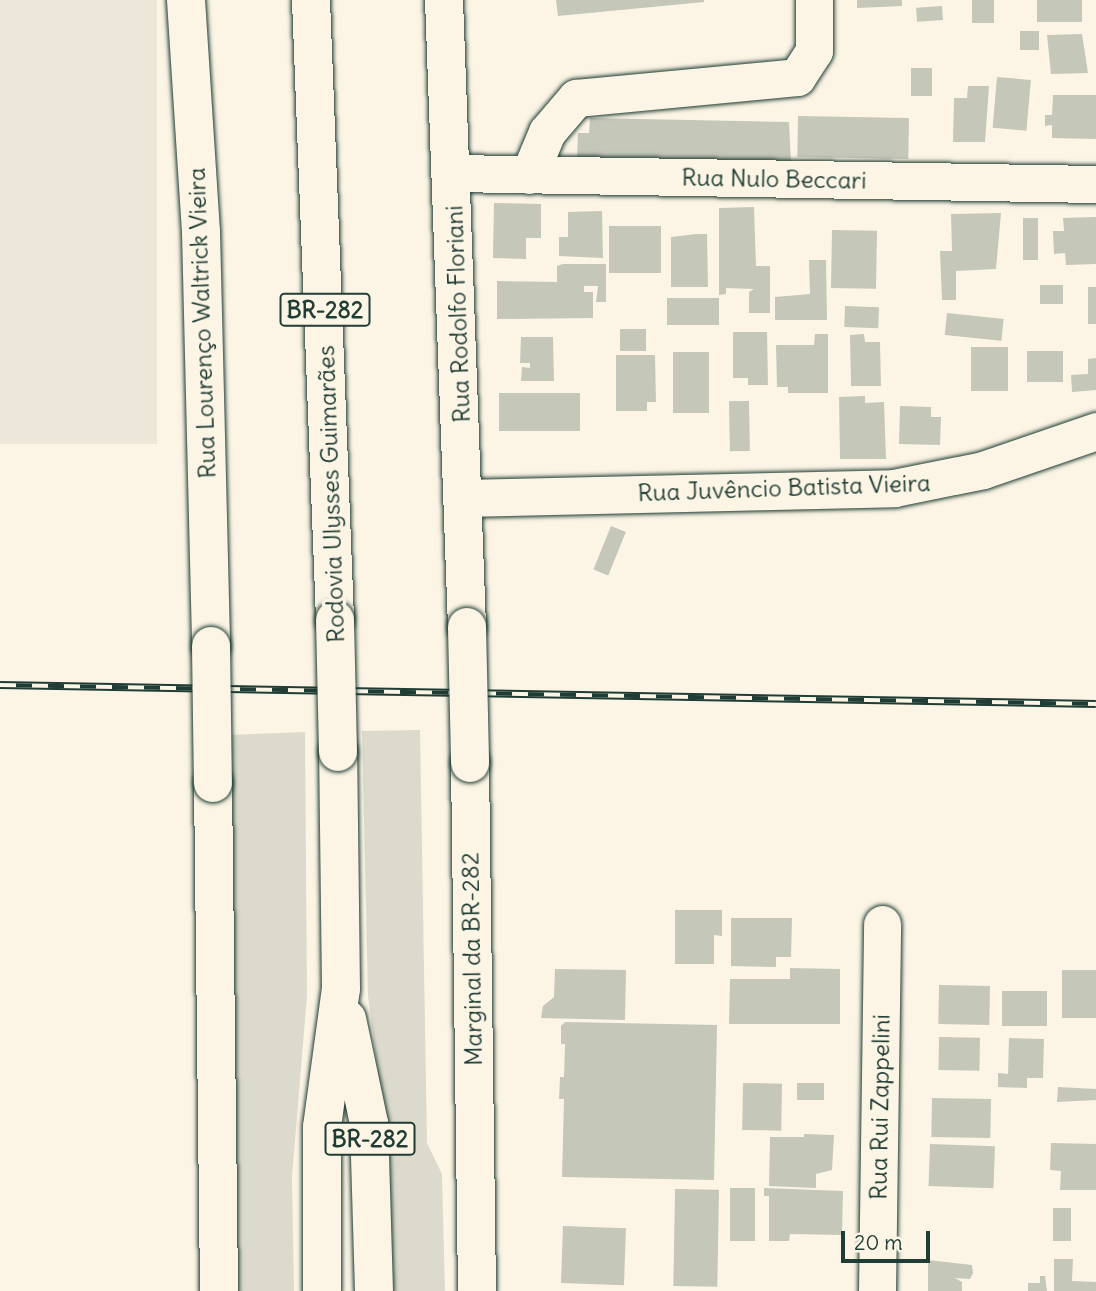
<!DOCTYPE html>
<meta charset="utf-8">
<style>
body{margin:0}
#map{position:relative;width:1096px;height:1291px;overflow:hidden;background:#fcf5e5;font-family:Delius,sans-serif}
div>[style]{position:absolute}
.built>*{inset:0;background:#ece7d8;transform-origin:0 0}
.green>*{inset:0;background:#dcdacc}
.building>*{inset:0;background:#c5c7b9;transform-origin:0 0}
.roads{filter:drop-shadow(0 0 2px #1f3d34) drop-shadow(0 0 2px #1f3d34)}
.minor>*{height:37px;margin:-18.5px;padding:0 18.5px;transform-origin:18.5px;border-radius:18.5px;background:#fcf5e5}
.major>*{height:38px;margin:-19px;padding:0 19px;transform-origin:19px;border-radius:19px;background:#fcf5e5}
.highway>*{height:38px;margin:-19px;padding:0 19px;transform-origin:19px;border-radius:19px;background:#fcf5e5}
.rail>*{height:8px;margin-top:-4px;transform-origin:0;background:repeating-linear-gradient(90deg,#fcf5e5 0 16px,#1f3d34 0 32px);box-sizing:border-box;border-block:2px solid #1f3d34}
.bridges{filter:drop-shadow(0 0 2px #1f3d34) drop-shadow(0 0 2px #1f3d34)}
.major-bridge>*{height:38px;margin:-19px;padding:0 19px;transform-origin:19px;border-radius:19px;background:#fcf5e5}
.highway-bridge>*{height:38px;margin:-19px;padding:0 19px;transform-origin:19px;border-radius:19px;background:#fcf5e5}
span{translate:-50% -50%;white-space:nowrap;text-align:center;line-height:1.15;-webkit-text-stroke:7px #fcf5e5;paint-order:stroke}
.shield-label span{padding:2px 5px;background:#fcf5e5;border:2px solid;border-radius:5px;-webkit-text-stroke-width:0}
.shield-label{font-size:23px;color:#1f3d34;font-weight:700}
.street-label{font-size:24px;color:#1f3d34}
.scale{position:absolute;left:841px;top:1231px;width:89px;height:32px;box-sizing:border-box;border:4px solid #1f3d34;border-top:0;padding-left:9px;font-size:21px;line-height:24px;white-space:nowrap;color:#1f3d34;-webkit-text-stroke:5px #fcf5e5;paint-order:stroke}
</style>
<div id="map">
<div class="built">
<div style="left:0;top:0;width:157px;height:444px"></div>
</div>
<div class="green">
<div style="clip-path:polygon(420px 730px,427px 1143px,442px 1174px,445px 1291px,389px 1291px,386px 1134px,368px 996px,362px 731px)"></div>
<div style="clip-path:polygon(305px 732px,307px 996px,292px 1177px,294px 1291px,234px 1291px,228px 735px)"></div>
</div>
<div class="building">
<div style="clip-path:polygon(556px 0,704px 0,704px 2px,558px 16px)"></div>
<div style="clip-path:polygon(857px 0,902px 0,902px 6px,857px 8px)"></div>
<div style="left:972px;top:0;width:22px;height:23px"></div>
<div style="left:1037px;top:0;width:45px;height:22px"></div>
<div style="left:942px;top:6px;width:14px;height:26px;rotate:86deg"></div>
<div style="left:1020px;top:31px;width:19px;height:19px"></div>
<div style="clip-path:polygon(1082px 34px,1088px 73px,1051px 74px,1047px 35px)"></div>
<div style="left:911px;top:68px;width:21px;height:28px"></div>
<div style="left:997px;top:77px;width:34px;height:51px;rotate:5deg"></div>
<div style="clip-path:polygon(968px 86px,989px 86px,985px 142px,953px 142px,954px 98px,967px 98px)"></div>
<div style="clip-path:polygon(1053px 95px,1096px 95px,1096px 139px,1052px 138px,1052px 125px,1045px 126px,1045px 115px,1052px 115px)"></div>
<div style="left:798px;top:116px;width:111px;height:41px;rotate:1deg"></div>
<div style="clip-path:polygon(590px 118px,789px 122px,791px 164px,577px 159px,578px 133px,589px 133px)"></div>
<div style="clip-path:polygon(494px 203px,541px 204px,541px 238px,526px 238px,526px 259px,493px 258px)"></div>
<div style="clip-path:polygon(754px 207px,756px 266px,770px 266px,770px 313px,749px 313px,749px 292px,754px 289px,726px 288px,726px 294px,719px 295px,719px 208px)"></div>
<div style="clip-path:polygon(602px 211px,603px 258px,559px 256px,559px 237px,568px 237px,568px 212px)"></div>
<div style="clip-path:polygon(1001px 213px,996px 269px,956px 271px,956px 300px,942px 300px,940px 251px,952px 251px,951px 214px)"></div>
<div style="clip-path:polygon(1096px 217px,1096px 264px,1066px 265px,1065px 253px,1054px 254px,1053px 231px,1064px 231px,1063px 218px)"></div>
<div style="left:1023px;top:218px;width:15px;height:42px"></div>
<div style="left:609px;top:226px;width:52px;height:47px"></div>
<div style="left:832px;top:230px;width:45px;height:58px;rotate:1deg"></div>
<div style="clip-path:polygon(696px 234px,707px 234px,708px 287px,671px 287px,671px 237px)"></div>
<div style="clip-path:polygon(809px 260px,826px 260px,827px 320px,775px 320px,775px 297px,810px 294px)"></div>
<div style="clip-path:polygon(563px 264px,606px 264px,606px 302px,596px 302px,598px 286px,584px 286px,584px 292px,593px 292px,593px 318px,497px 319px,497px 281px,557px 282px,557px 266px)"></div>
<div style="left:1040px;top:285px;width:23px;height:19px"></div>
<div style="left:1088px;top:287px;width:8px;height:37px"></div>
<div style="left:667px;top:298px;width:52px;height:27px"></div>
<div style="left:845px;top:306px;width:34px;height:21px;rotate:2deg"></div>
<div style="left:947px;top:313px;width:57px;height:22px;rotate:6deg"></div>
<div style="left:620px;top:329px;width:26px;height:22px"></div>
<div style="clip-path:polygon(733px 332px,767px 332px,768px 385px,748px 385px,748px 378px,733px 378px)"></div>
<div style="clip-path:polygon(815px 334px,828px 334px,828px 393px,788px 393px,788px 387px,777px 387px,776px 345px,814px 345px)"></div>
<div style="clip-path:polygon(864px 334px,865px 342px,880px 342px,881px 386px,851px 386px,850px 335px)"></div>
<div style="clip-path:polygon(521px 337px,553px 337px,554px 381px,521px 381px,522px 367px,530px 368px,530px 363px,520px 363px)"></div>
<div style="left:971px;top:347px;width:37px;height:44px"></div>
<div style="left:1027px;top:351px;width:36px;height:31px"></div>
<div style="left:673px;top:352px;width:36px;height:61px"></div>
<div style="clip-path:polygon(616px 355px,655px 355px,656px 402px,647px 402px,647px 411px,616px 411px)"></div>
<div style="clip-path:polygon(1096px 358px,1096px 390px,1072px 392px,1071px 375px,1088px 374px,1088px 359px)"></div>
<div style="left:499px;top:393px;width:81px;height:38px"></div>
<div style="clip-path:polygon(865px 396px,865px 403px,884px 402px,886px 459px,840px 459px,839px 397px)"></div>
<div style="left:749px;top:401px;width:50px;height:20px;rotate:89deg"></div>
<div style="clip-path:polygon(900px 406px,931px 407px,931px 417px,941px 417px,940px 445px,899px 444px)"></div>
<div style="left:611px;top:526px;width:16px;height:47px;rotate:22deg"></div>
<div style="clip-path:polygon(675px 910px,722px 910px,722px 936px,714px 935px,714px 964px,675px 964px)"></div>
<div style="clip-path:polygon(731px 918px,792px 918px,791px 957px,776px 957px,776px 967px,731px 966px)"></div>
<div style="clip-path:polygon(790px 968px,840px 969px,840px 1024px,729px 1024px,730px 979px,790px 979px)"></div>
<div style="clip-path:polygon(555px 969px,626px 970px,625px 1020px,541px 1018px,543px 1006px,554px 997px)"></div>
<div style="left:1062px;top:970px;width:34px;height:48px"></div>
<div style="left:939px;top:985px;width:51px;height:39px;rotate:1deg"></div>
<div style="left:1002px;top:991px;width:45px;height:35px"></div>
<div style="clip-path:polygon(565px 1022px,717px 1025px,714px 1180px,562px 1177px,564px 1099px,559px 1099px,560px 1077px,564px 1077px,565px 1044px,561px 1044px,561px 1026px)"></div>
<div style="left:939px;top:1037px;width:41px;height:33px;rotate:1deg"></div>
<div style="clip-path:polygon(1009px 1038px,1044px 1039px,1043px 1078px,1027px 1078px,1027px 1088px,998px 1087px,998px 1073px,1008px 1074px)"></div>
<div style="left:743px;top:1083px;width:39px;height:47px;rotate:1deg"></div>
<div style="left:797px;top:1083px;width:27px;height:17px"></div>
<div style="clip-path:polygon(1058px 1087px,1096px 1089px,1096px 1100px,1057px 1102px)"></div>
<div style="left:932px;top:1098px;width:59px;height:39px;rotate:1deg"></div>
<div style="clip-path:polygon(804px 1134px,834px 1135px,832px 1170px,816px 1174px,816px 1188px,769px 1186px,770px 1137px,804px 1137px)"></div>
<div style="clip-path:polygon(1051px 1143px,1096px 1144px,1096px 1190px,1060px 1190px,1061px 1171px,1050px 1170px)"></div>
<div style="left:930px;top:1144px;width:65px;height:42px;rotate:2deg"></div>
<div style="left:730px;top:1188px;width:25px;height:53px"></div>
<div style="clip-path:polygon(764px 1188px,843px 1191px,842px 1235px,790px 1234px,789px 1241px,769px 1241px,769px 1196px,764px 1196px)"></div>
<div style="left:675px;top:1189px;width:44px;height:97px;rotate:1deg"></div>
<div style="left:1053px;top:1208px;width:18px;height:33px"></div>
<div style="left:563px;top:1226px;width:63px;height:57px;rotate:2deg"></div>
<div style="clip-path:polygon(1054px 1259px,1073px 1259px,1072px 1281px,1096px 1282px,1096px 1291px,1054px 1291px)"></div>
<div style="clip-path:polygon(928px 1260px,972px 1265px,973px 1273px,970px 1279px,955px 1278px,962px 1282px,962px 1291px,928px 1291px)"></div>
<div style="clip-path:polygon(1040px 1276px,1045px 1276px,1047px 1291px,1028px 1291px,1028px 1283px,1040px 1283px)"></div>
</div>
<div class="roads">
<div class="minor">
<div style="left:453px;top:173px;width:643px;rotate:0.98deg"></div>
<div style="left:529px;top:175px;width:47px;rotate:-67.3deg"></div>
<div style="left:547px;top:132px;width:45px;rotate:-49.5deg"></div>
<div style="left:576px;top:98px;width:222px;rotate:-5.4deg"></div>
<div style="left:797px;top:77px;width:31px;rotate:-57deg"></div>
<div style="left:814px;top:51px;width:51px;rotate:-90deg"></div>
<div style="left:464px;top:498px;width:430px;rotate:-1.3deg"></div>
<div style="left:894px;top:488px;width:91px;rotate:-11.4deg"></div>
<div style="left:983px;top:470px;width:120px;rotate:-19deg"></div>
<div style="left:877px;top:1291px;width:367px;rotate:-89.2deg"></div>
</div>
<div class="major">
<div style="left:186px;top:0;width:232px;rotate:86.3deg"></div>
<div style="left:201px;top:232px;width:414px;rotate:88.6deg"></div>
<div style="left:444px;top:0;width:627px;rotate:87.9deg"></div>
<div style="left:470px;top:763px;width:528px;rotate:89.24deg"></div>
<div style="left:213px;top:783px;width:508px;rotate:89.32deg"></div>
</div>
<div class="highway">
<div style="left:311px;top:0;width:620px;rotate:87.78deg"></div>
<div style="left:347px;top:1019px;width:106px;rotate:78.1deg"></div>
<div style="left:369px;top:1123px;width:168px;rotate:88.3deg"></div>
<div style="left:322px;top:1291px;width:164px;rotate:-90deg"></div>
<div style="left:322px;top:1127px;width:139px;rotate:-82.2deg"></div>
<div style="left:341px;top:989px;width:237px;rotate:-90.7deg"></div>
</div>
</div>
<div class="rail">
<div style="left:0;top:685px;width:1096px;rotate:0.99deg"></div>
</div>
<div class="bridges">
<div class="major-bridge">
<div style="left:467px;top:627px;width:136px;rotate:88.7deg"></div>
<div style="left:211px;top:646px;width:137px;rotate:89.2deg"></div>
</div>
<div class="highway-bridge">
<div style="left:335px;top:620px;width:132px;rotate:88.7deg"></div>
</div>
</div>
<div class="shield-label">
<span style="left:325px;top:310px">BR-282</span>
<span style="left:370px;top:1139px">BR-282</span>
</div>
<div class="street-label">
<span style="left:774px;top:179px;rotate:1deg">Rua Nulo Beccari</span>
<span style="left:458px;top:314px;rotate:-92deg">Rua Rodolfo Floriani</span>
<span style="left:202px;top:323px;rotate:-92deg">Rua Lourenço Waltrick Vieira</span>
<span style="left:784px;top:488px;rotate:-2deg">Rua Juvêncio Batista Vieira</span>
<span style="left:331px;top:494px;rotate:-92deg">Rodovia Ulysses Guimarães</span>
<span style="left:472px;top:959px;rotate:-91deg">Marginal da BR-282</span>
<span style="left:880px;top:1107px;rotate:-89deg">Rua Rui Zappelini</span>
</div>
<div class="scale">20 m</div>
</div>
